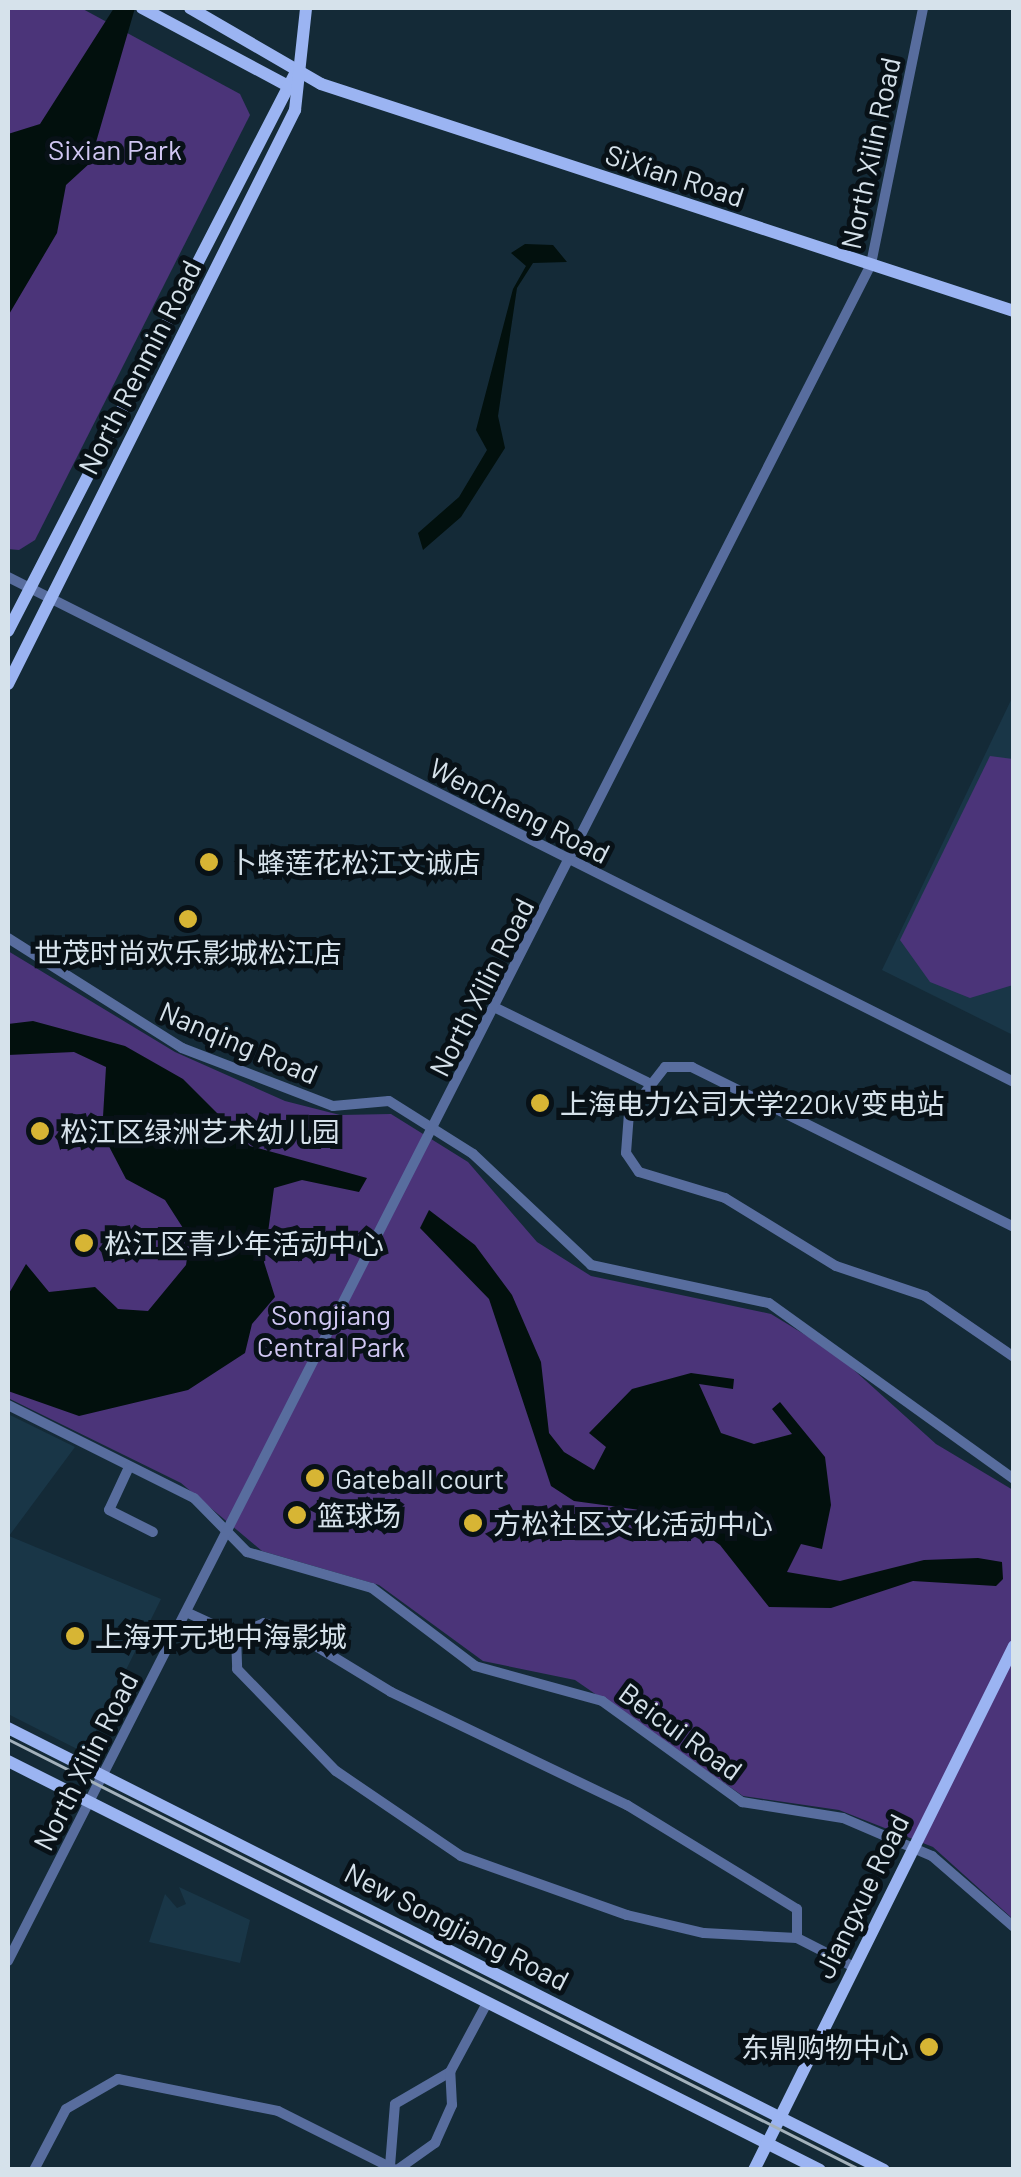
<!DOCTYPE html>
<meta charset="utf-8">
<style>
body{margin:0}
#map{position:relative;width:1021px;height:2177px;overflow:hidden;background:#142a37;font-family:Barlow,"Noto Sans SC",sans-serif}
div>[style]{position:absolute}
.built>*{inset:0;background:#193647}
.green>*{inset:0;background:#4b3479}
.water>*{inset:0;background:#02100d}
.minor>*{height:10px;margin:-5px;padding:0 5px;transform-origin:5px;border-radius:5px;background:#586d9e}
.major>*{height:12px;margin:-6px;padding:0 6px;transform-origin:6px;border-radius:6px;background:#9bb4f2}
.tram>*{height:2.5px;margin:-1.25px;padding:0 1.25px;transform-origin:1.25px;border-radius:1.25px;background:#a3b1bb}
.dots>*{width:28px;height:28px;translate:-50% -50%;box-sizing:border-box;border:5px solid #081117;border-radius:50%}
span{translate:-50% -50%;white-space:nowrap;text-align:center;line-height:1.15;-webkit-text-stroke:10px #081117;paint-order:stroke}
.park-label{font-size:28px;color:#d1c7f3}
.street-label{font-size:28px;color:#d6e2eb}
.poi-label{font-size:28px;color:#d6e2eb}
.left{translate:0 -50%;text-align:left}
.right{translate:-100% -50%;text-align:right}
.frame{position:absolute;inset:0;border:10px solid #d6e2eb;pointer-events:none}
</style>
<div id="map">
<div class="built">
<div style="clip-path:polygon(1013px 696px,1013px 1035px,882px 970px)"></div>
<div style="clip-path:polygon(8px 1414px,75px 1447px,9px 1536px,161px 1599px,85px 1753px,8px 1714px)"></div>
<div style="clip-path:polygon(179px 1887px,250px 1920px,240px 1963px,149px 1942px,165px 1894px,177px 1908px,186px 1904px)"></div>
</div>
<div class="green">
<div style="clip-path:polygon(8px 8px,81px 8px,240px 94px,250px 115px,35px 540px,19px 550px,8px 549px)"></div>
<div style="clip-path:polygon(990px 756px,1013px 759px,1013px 985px,970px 998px,930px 982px,900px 940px)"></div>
<div style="clip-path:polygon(8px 951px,175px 1052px,285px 1101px,340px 1115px,391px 1114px,468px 1162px,537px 1242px,591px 1276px,771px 1314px,835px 1353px,936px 1444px,1013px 1490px,1013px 1919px,933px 1847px,839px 1810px,743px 1796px,575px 1680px,483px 1661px,379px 1585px,262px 1551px,181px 1483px,8px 1398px)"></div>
</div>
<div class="water">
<div style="clip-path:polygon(114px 8px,135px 8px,90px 163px,66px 185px,57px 233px,8px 316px,8px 134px,40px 124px)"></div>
<div style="clip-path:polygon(525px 244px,553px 245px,567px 262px,533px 263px,517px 288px,498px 416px,505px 448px,461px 517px,423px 550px,418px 533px,459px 497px,487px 450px,476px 430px,513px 289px,526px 266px,511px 253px)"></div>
<div style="clip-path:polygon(33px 1021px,125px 1046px,183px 1079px,250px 1146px,367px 1178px,359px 1192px,302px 1180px,274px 1188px,264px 1262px,275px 1297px,252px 1324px,245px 1353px,188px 1390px,79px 1416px,8px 1391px,8px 1295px,26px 1264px,49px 1292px,95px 1287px,118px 1309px,148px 1311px,186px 1265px,190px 1239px,165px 1200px,126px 1179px,102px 1133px,106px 1067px,74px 1052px,8px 1055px,8px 1024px)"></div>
<div style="clip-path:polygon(429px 1210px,475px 1245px,512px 1295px,541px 1362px,549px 1433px,564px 1452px,594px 1470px,606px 1447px,589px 1433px,632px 1389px,691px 1373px,734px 1379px,733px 1389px,699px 1384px,721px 1433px,754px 1444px,792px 1434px,772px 1409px,780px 1402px,825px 1457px,831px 1505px,822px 1549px,801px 1544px,787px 1572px,840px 1581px,924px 1560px,978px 1558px,1002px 1562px,1003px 1579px,996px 1586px,913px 1581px,831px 1608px,769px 1607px,720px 1545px,677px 1515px,574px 1501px,551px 1486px,489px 1299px,420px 1228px)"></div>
</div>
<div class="minor">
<div style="left:8px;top:577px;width:1126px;rotate:26.66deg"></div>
<div style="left:8px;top:938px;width:206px;rotate:32.3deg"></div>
<div style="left:182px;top:1048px;width:162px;rotate:21deg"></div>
<div style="left:333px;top:1106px;width:56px;rotate:-5.1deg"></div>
<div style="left:389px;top:1101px;width:99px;rotate:32.2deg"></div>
<div style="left:473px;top:1154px;width:162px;rotate:43.2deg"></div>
<div style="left:591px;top:1265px;width:182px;rotate:12.1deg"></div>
<div style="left:769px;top:1303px;width:302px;rotate:35.7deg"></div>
<div style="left:496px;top:1008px;width:168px;rotate:26.1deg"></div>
<div style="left:1014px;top:1227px;width:360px;rotate:-153.6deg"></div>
<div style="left:692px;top:1067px;width:27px;rotate:180deg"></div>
<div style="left:665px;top:1067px;width:58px;rotate:128deg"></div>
<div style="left:629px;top:1113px;width:40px;rotate:94.3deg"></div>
<div style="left:626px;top:1153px;width:23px;rotate:56deg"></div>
<div style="left:639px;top:1172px;width:90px;rotate:16.8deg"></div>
<div style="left:725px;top:1198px;width:130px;rotate:31.5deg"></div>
<div style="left:836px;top:1266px;width:94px;rotate:18.6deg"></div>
<div style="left:925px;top:1296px;width:108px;rotate:34.4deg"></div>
<div style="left:8px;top:1405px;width:208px;rotate:26.6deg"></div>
<div style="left:194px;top:1498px;width:76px;rotate:45.5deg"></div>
<div style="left:247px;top:1552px;width:130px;rotate:16.1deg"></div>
<div style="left:372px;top:1588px;width:129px;rotate:37.1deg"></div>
<div style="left:475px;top:1666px;width:132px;rotate:15.4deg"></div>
<div style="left:602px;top:1701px;width:173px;rotate:35.8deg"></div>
<div style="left:742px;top:1802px;width:102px;rotate:9deg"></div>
<div style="left:843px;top:1818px;width:97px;rotate:23.1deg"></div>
<div style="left:932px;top:1856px;width:108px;rotate:40.9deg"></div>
<div style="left:129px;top:1467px;width:47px;rotate:114.9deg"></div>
<div style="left:109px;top:1510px;width:49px;rotate:26.6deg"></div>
<div style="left:186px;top:1612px;width:55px;rotate:24.7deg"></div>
<div style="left:236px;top:1635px;width:34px;rotate:88deg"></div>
<div style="left:237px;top:1669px;width:142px;rotate:45.9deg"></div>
<div style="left:336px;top:1771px;width:151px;rotate:34.2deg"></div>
<div style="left:461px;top:1856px;width:176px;rotate:19.6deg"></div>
<div style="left:627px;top:1915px;width:79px;rotate:13.2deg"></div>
<div style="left:704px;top:1933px;width:93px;rotate:3.1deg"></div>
<div style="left:797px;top:1938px;width:64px;rotate:27deg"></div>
<div style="left:236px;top:1635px;width:30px;rotate:-23deg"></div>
<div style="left:264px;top:1623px;width:34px;rotate:19deg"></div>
<div style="left:296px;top:1634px;width:111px;rotate:31.4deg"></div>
<div style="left:391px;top:1692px;width:262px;rotate:25.6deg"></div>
<div style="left:627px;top:1805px;width:199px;rotate:31.5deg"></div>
<div style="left:797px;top:1909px;width:29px;rotate:90deg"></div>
<div style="left:8px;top:1961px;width:1904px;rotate:-63.04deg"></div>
<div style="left:871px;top:264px;width:261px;rotate:-78.5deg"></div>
<div style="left:390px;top:2166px;width:62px;rotate:-85.4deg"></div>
<div style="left:395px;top:2104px;width:64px;rotate:-30.2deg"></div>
<div style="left:450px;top:2072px;width:78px;rotate:-61.8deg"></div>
<div style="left:34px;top:2170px;width:69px;rotate:-62.3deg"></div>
<div style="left:66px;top:2109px;width:60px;rotate:-30deg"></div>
<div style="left:118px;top:2079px;width:163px;rotate:11.3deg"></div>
<div style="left:278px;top:2111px;width:132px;rotate:26.6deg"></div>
<div style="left:397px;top:2170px;width:47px;rotate:-35.4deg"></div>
<div style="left:435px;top:2143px;width:42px;rotate:-65.9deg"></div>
<div style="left:452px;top:2105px;width:33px;rotate:-93deg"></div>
</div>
<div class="major">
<div style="left:142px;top:8px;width:168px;rotate:28.1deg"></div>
<div style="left:190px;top:8px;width:151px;rotate:30.1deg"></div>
<div style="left:321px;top:84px;width:729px;rotate:18.14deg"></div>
<div style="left:8px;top:631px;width:633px;rotate:-62.75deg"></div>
<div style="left:8px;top:684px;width:642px;rotate:-63.43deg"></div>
<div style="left:295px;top:110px;width:103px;rotate:-83.8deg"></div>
<div style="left:8px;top:1728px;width:981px;rotate:26.77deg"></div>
<div style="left:8px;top:1761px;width:909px;rotate:26.73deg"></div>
<div style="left:754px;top:2170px;width:585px;rotate:-63.61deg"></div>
</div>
<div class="tram">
<div style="left:8px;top:1739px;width:956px;rotate:26.81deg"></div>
</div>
<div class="dots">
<div style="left:209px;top:862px;background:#d7b534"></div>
<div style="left:188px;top:919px;background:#d7b534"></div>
<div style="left:540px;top:1103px;background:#d7b534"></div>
<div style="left:40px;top:1131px;background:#d7b534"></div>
<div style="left:84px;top:1243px;background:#d7b534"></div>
<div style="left:315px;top:1478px;background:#d7b534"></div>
<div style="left:297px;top:1515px;background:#d7b534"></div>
<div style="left:473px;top:1523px;background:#d7b534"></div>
<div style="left:75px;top:1636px;background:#d7b534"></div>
<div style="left:929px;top:2047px;background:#d7b534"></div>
</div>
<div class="park-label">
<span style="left:115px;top:149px">Sixian Park</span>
<span style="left:331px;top:1330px">Songjiang<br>Central Park</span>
</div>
<div class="street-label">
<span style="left:870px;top:153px;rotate:-78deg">North Xilin Road</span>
<span style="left:675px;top:175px;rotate:18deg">SiXian Road</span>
<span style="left:139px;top:367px;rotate:-63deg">North Renmin Road</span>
<span style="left:520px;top:810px;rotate:27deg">WenCheng Road</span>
<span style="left:481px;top:987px;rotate:-63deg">North Xilin Road</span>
<span style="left:239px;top:1042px;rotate:23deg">Nanqing Road</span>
<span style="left:681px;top:1731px;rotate:36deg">Beicui Road</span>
<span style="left:85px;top:1761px;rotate:-63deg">North Xilin Road</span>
<span style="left:861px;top:1896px;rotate:-64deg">Jiangxue Road</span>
<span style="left:457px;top:1926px;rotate:27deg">New Songjiang Road</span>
</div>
<div class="poi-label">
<span class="left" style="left:229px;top:862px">卜蜂莲花松江文诚店</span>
<span style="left:188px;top:952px">世茂时尚欢乐影城松江店</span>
<span class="left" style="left:560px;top:1103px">上海电力公司大学220kV变电站</span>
<span class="left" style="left:60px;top:1131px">松江区绿洲艺术幼儿园</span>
<span class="left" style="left:104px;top:1243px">松江区青少年活动中心</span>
<span class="left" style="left:335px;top:1478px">Gateball court</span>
<span class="left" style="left:317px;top:1515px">篮球场</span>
<span class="left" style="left:493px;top:1523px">方松社区文化活动中心</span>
<span class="left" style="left:95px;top:1636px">上海开元地中海影城</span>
<span class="right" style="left:909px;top:2047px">东鼎购物中心</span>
</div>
<div class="frame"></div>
</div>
